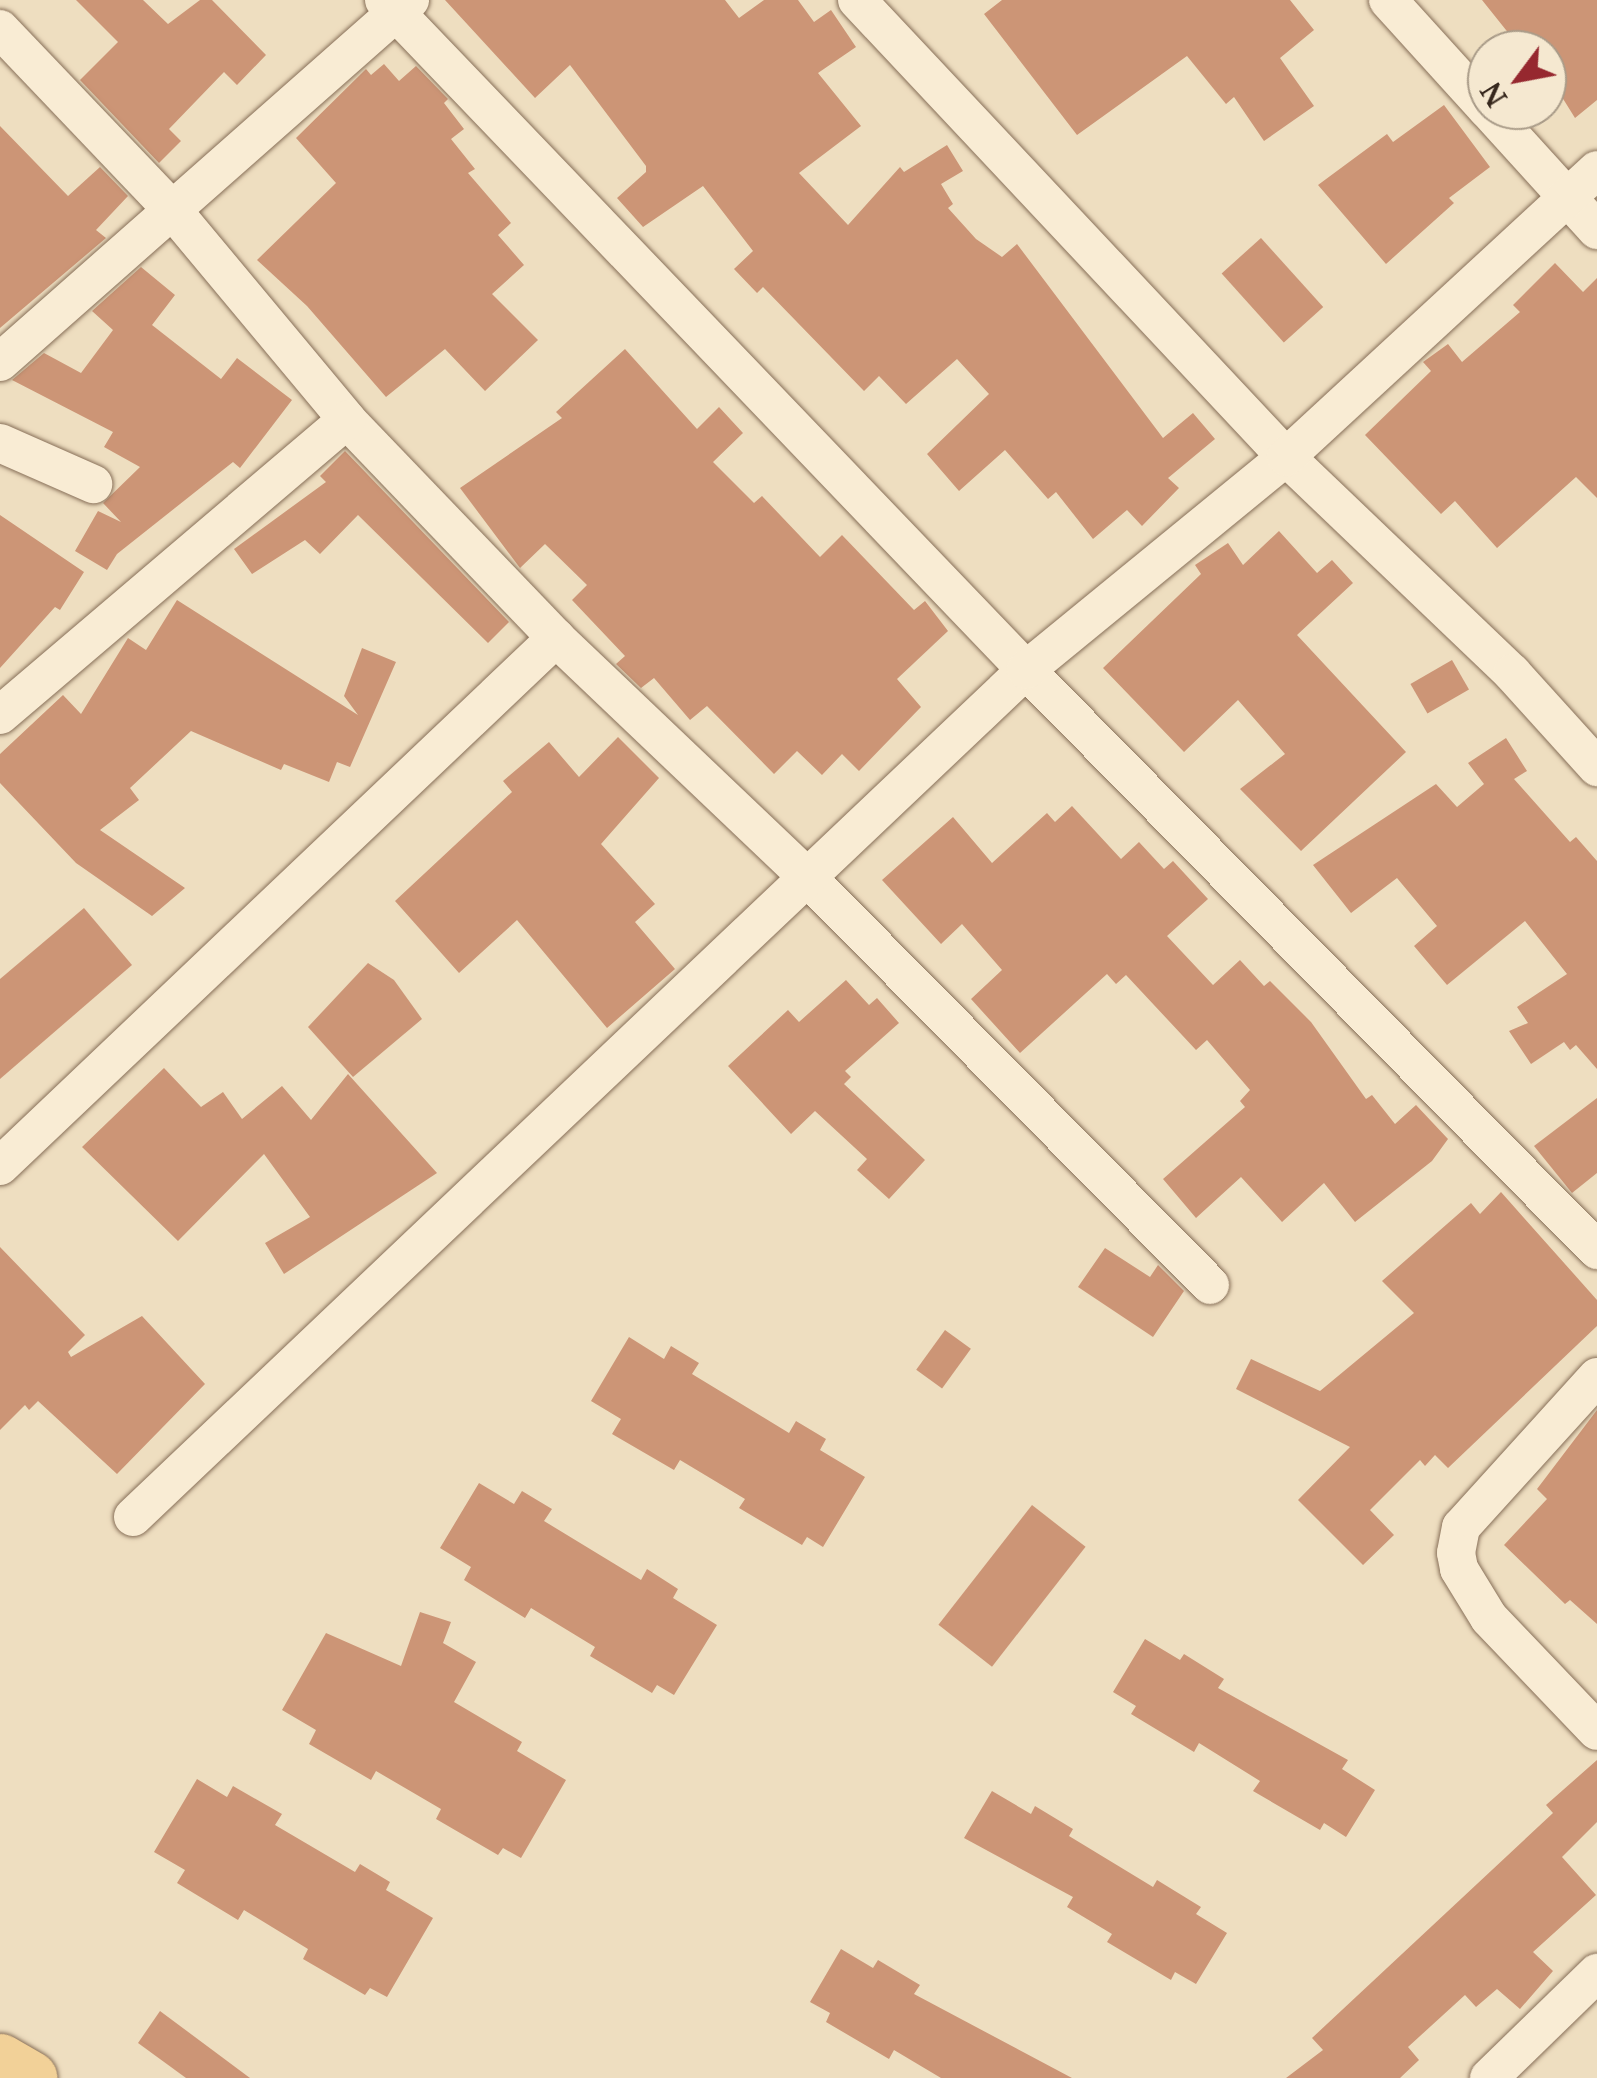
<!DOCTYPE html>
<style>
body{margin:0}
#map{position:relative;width:1597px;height:2078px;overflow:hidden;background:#eedec0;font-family:"Noto Serif",serif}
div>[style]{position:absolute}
.building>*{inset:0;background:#cc9576;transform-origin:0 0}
.roads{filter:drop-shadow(0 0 2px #876f58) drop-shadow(0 0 2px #876f58)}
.street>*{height:38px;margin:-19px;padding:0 19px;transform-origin:19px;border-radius:19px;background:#f9ecd4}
.primary>*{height:55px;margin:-27.5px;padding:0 27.5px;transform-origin:27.5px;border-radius:27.5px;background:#f2d198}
span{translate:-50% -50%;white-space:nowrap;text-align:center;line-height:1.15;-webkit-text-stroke:10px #f5e8d0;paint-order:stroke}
.north{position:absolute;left:1467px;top:30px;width:100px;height:100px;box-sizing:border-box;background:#f5e8d0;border:2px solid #a99b88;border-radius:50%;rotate:238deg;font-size:28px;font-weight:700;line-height:40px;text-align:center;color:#37281d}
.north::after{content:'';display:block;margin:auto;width:35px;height:45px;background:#96282f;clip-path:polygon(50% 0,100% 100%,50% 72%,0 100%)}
</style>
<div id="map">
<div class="building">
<div style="clip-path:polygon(76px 0,143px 0,168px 24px,200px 0,212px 0,266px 55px,237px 85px,224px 72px,169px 129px,181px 141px,159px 163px,80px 80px,118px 42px)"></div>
<div style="clip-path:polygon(445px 0,725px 0,739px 18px,764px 0,798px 0,814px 22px,831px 10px,856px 47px,818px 73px,861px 126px,799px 173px,848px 225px,900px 167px,904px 172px,947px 145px,963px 171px,941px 184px,953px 204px,948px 208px,976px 239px,1002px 257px,1017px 244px,1163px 438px,1193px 413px,1215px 439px,1168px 478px,1179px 488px,1142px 526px,1127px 510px,1093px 539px,1056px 492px,1048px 499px,1005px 450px,959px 491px,927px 454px,989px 394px,957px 359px,906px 404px,879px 376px,864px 391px,763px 287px,757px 293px,734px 269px,753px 251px,703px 186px,643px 227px,617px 198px,646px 172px,646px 166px,570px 65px,535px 98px)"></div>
<div style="clip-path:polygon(1002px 0,1290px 0,1314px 30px,1280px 58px,1314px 106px,1264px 141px,1234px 97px,1226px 104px,1187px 56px,1077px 135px,984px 14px)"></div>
<div style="clip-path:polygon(1482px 0,1597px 0,1597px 100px,1575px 118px,1547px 73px,1547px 50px,1522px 50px)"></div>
<div style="clip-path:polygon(384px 64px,399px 81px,416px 66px,448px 99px,444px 103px,464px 129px,451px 139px,475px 169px,468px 173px,511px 223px,498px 235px,524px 265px,492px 294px,538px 340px,485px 391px,445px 349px,386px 397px,307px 306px,257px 260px,336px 183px,296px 138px,366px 69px,371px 75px)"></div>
<div style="clip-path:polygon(1444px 105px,1490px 167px,1449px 198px,1454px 203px,1386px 264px,1318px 185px,1387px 134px,1393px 142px)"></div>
<div style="clip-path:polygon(0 126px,68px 196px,100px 167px,128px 196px,96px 230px,106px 238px,0 328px)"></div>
<div style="left:1261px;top:238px;width:93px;height:53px;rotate:48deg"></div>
<div style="clip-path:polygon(1555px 263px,1583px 292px,1597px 278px,1597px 498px,1576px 477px,1497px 548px,1455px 501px,1441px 514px,1365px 435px,1431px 371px,1423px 362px,1448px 344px,1462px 362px,1520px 312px,1513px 305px)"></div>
<div style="clip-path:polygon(141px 267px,175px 295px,152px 325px,221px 379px,237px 358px,292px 400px,240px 468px,233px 462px,117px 554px,107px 570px,75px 551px,98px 511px,121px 522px,103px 503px,140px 467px,104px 447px,113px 432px,12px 380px,44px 353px,81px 373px,113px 330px,92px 311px)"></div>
<div style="clip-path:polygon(625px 349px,697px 429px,719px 407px,743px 433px,713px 462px,754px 503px,762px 496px,820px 557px,842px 535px,914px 610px,925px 601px,948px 631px,897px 679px,921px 707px,859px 771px,842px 754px,822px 775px,797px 751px,774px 774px,707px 706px,690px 720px,654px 678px,641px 688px,616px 664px,625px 656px,572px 600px,587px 585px,545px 544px,520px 568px,460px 488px,562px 418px,556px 412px)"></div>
<div style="clip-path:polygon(345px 451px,509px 622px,488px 643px,358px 515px,320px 554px,305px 540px,252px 574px,234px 549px,326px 482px,320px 476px)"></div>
<div style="clip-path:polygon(0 515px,84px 572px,60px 610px,55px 607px,0 668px)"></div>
<div style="clip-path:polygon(1279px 531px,1317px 573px,1332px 560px,1353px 583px,1297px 635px,1406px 752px,1301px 851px,1240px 789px,1285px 754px,1238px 700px,1184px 752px,1103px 668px,1201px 574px,1195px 565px,1228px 543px,1243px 565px)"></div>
<div style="clip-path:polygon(177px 600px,358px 715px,344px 696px,362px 648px,396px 662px,350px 767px,337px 762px,329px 782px,284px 764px,281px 770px,191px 731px,130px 788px,139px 800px,100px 830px,185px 888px,152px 916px,76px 863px,0 783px,0 754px,63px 695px,81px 714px,128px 638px,146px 650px)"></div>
<div style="left:1452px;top:660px;width:34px;height:48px;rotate:60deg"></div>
<div style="clip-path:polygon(618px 737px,659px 778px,601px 844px,655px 904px,635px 922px,675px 969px,607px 1028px,517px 920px,459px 973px,395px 901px,512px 792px,503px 781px,549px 742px,579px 777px)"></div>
<div style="clip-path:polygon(1506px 738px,1527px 771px,1514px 779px,1570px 842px,1576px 837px,1597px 861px,1597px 1069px,1576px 1045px,1570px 1050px,1564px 1042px,1531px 1064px,1509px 1031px,1528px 1023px,1517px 1007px,1567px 974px,1525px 921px,1447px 985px,1414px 946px,1437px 926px,1397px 878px,1351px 913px,1313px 865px,1436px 784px,1457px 807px,1484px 784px,1468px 763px)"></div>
<div style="clip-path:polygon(1072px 806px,1121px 859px,1139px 842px,1164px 869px,1173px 861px,1208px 899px,1167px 936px,1213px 985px,1240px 960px,1264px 986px,1270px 981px,1311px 1022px,1366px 1099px,1372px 1095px,1395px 1124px,1416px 1105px,1448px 1139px,1432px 1161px,1355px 1222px,1324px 1183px,1282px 1222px,1241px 1177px,1196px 1218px,1163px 1179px,1245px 1107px,1240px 1101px,1250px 1090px,1207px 1040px,1196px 1050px,1126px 975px,1116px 984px,1107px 974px,1020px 1053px,971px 999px,1002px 970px,962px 924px,941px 944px,882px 880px,953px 817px,992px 863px,1047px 813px,1055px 822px)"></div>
<div style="clip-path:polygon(84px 908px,132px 965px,0 1079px,0 979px)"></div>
<div style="clip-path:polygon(368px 963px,394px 980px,422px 1019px,353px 1077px,308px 1027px)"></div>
<div style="clip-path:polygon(846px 980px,869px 1005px,877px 998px,899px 1023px,845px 1071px,851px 1077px,844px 1084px,925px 1160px,889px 1199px,857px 1170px,867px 1159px,815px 1111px,791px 1134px,728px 1066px,788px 1010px,799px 1022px)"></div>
<div style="clip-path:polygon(164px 1068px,201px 1107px,223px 1092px,242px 1119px,282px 1086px,311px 1120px,348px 1074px,437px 1173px,284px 1274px,265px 1243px,310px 1217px,264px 1154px,178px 1241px,82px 1147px)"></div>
<div style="clip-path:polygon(1597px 1098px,1597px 1173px,1572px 1193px,1534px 1146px)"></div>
<div style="clip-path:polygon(1501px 1192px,1597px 1300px,1597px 1326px,1448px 1468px,1435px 1455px,1425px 1466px,1420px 1460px,1370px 1510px,1394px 1535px,1363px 1565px,1298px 1500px,1350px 1447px,1236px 1389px,1251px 1359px,1320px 1391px,1414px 1313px,1382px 1281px,1471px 1203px,1480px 1214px)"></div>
<div style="clip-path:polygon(0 1247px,85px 1335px,68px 1352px,71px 1357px,142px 1316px,205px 1384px,117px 1474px,38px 1401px,29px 1410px,25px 1405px,0 1430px)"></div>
<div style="clip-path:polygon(1105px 1248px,1150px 1277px,1158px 1265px,1184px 1291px,1153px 1337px,1078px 1287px)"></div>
<div style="left:945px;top:1330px;width:32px;height:49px;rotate:36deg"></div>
<div style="clip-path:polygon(629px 1337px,664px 1359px,671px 1346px,699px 1363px,692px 1374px,789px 1433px,796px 1421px,826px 1439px,820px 1450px,865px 1477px,823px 1547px,807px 1537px,802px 1545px,739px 1508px,745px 1499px,680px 1460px,674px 1470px,612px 1434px,621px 1419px,591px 1401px)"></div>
<div style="clip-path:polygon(1597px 1410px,1597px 1624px,1570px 1600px,1565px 1604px,1504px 1545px,1547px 1499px,1537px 1489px)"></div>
<div style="clip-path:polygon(479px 1483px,514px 1504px,522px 1491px,552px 1509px,544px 1521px,641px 1580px,647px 1569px,678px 1589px,673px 1598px,717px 1625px,674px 1695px,657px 1685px,652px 1693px,590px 1656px,595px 1647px,531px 1608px,525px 1618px,464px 1580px,471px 1567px,440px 1548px)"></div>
<div style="left:1032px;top:1505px;width:68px;height:152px;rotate:38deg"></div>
<div style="clip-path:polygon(420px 1612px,451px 1622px,443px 1643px,476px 1662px,454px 1702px,522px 1742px,517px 1751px,566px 1780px,521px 1858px,503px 1848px,498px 1855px,436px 1819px,441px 1809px,376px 1771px,371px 1780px,309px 1744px,316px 1730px,282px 1710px,326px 1633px,401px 1666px)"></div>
<div style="clip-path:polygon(1145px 1639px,1180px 1660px,1184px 1654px,1224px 1679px,1218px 1688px,1348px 1760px,1342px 1769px,1375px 1790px,1346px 1837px,1324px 1823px,1320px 1830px,1253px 1791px,1260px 1781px,1199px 1743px,1194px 1752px,1131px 1714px,1136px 1706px,1113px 1692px)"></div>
<div style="clip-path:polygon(1597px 1760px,1597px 1822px,1562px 1857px,1596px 1895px,1533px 1952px,1553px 1971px,1520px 2009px,1497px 1989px,1476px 2007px,1465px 1995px,1408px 2047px,1419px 2060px,1400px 2078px,1286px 2078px,1323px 2050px,1312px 2038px,1553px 1813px,1546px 1805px)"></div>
<div style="clip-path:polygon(197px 1779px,227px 1797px,233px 1786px,282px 1814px,275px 1825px,355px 1872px,360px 1864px,390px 1882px,386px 1890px,433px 1918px,387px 1997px,370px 1988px,365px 1995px,303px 1959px,308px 1949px,244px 1910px,238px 1920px,177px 1883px,185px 1870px,154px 1852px)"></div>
<div style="clip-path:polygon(992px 1791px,1031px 1814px,1035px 1806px,1073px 1829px,1069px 1836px,1153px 1887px,1157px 1880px,1201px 1907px,1196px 1914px,1227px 1933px,1196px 1984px,1175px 1972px,1171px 1980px,1107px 1942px,1112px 1934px,1067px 1907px,1073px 1897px,964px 1838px)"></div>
<div style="clip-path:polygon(841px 1949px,873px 1968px,878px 1960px,920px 1985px,914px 1994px,1072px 2078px,941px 2078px,894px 2050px,889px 2059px,826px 2022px,830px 2013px,810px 2002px)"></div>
<div style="clip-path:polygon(160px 2011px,250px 2078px,186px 2078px,138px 2043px)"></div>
</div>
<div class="roads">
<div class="street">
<div style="left:384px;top:0;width:928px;rotate:46.22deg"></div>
<div style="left:1026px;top:670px;width:814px;rotate:45.45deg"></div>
<div style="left:857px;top:0;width:627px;rotate:46.81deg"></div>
<div style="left:1286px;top:457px;width:313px;rotate:43.7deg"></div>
<div style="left:1512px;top:673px;width:127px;rotate:47.9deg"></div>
<div style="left:1388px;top:0;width:147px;rotate:47.8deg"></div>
<div style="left:0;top:29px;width:253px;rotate:46.4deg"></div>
<div style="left:174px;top:212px;width:271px;rotate:50.2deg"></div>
<div style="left:347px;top:420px;width:302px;rotate:46.2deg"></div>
<div style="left:556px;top:638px;width:348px;rotate:43.6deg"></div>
<div style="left:808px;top:878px;width:572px;rotate:45.35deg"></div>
<div style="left:1488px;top:110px;width:162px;rotate:47.8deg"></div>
<div style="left:0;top:362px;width:547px;rotate:-41.44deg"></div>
<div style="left:0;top:443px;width:102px;rotate:23.8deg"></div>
<div style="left:0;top:715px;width:455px;rotate:-40.4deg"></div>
<div style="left:0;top:1166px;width:767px;rotate:-43.52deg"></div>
<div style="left:1597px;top:1377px;width:202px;rotate:132.2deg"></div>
<div style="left:1461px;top:1527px;width:26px;rotate:101deg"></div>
<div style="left:1456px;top:1553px;width:16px;rotate:79deg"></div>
<div style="left:1459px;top:1569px;width:57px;rotate:58.5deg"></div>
<div style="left:1489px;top:1618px;width:156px;rotate:46.3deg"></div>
<div style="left:133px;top:1517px;width:1231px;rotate:-43.49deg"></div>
<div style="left:1026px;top:670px;width:336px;rotate:-39.3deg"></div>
<div style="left:1286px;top:457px;width:423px;rotate:-42.7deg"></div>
<div style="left:1489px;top:2078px;width:151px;rotate:-44.2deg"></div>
</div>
<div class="primary">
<div style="left:0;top:2061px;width:34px;rotate:30deg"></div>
</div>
</div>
<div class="north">N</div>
</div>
